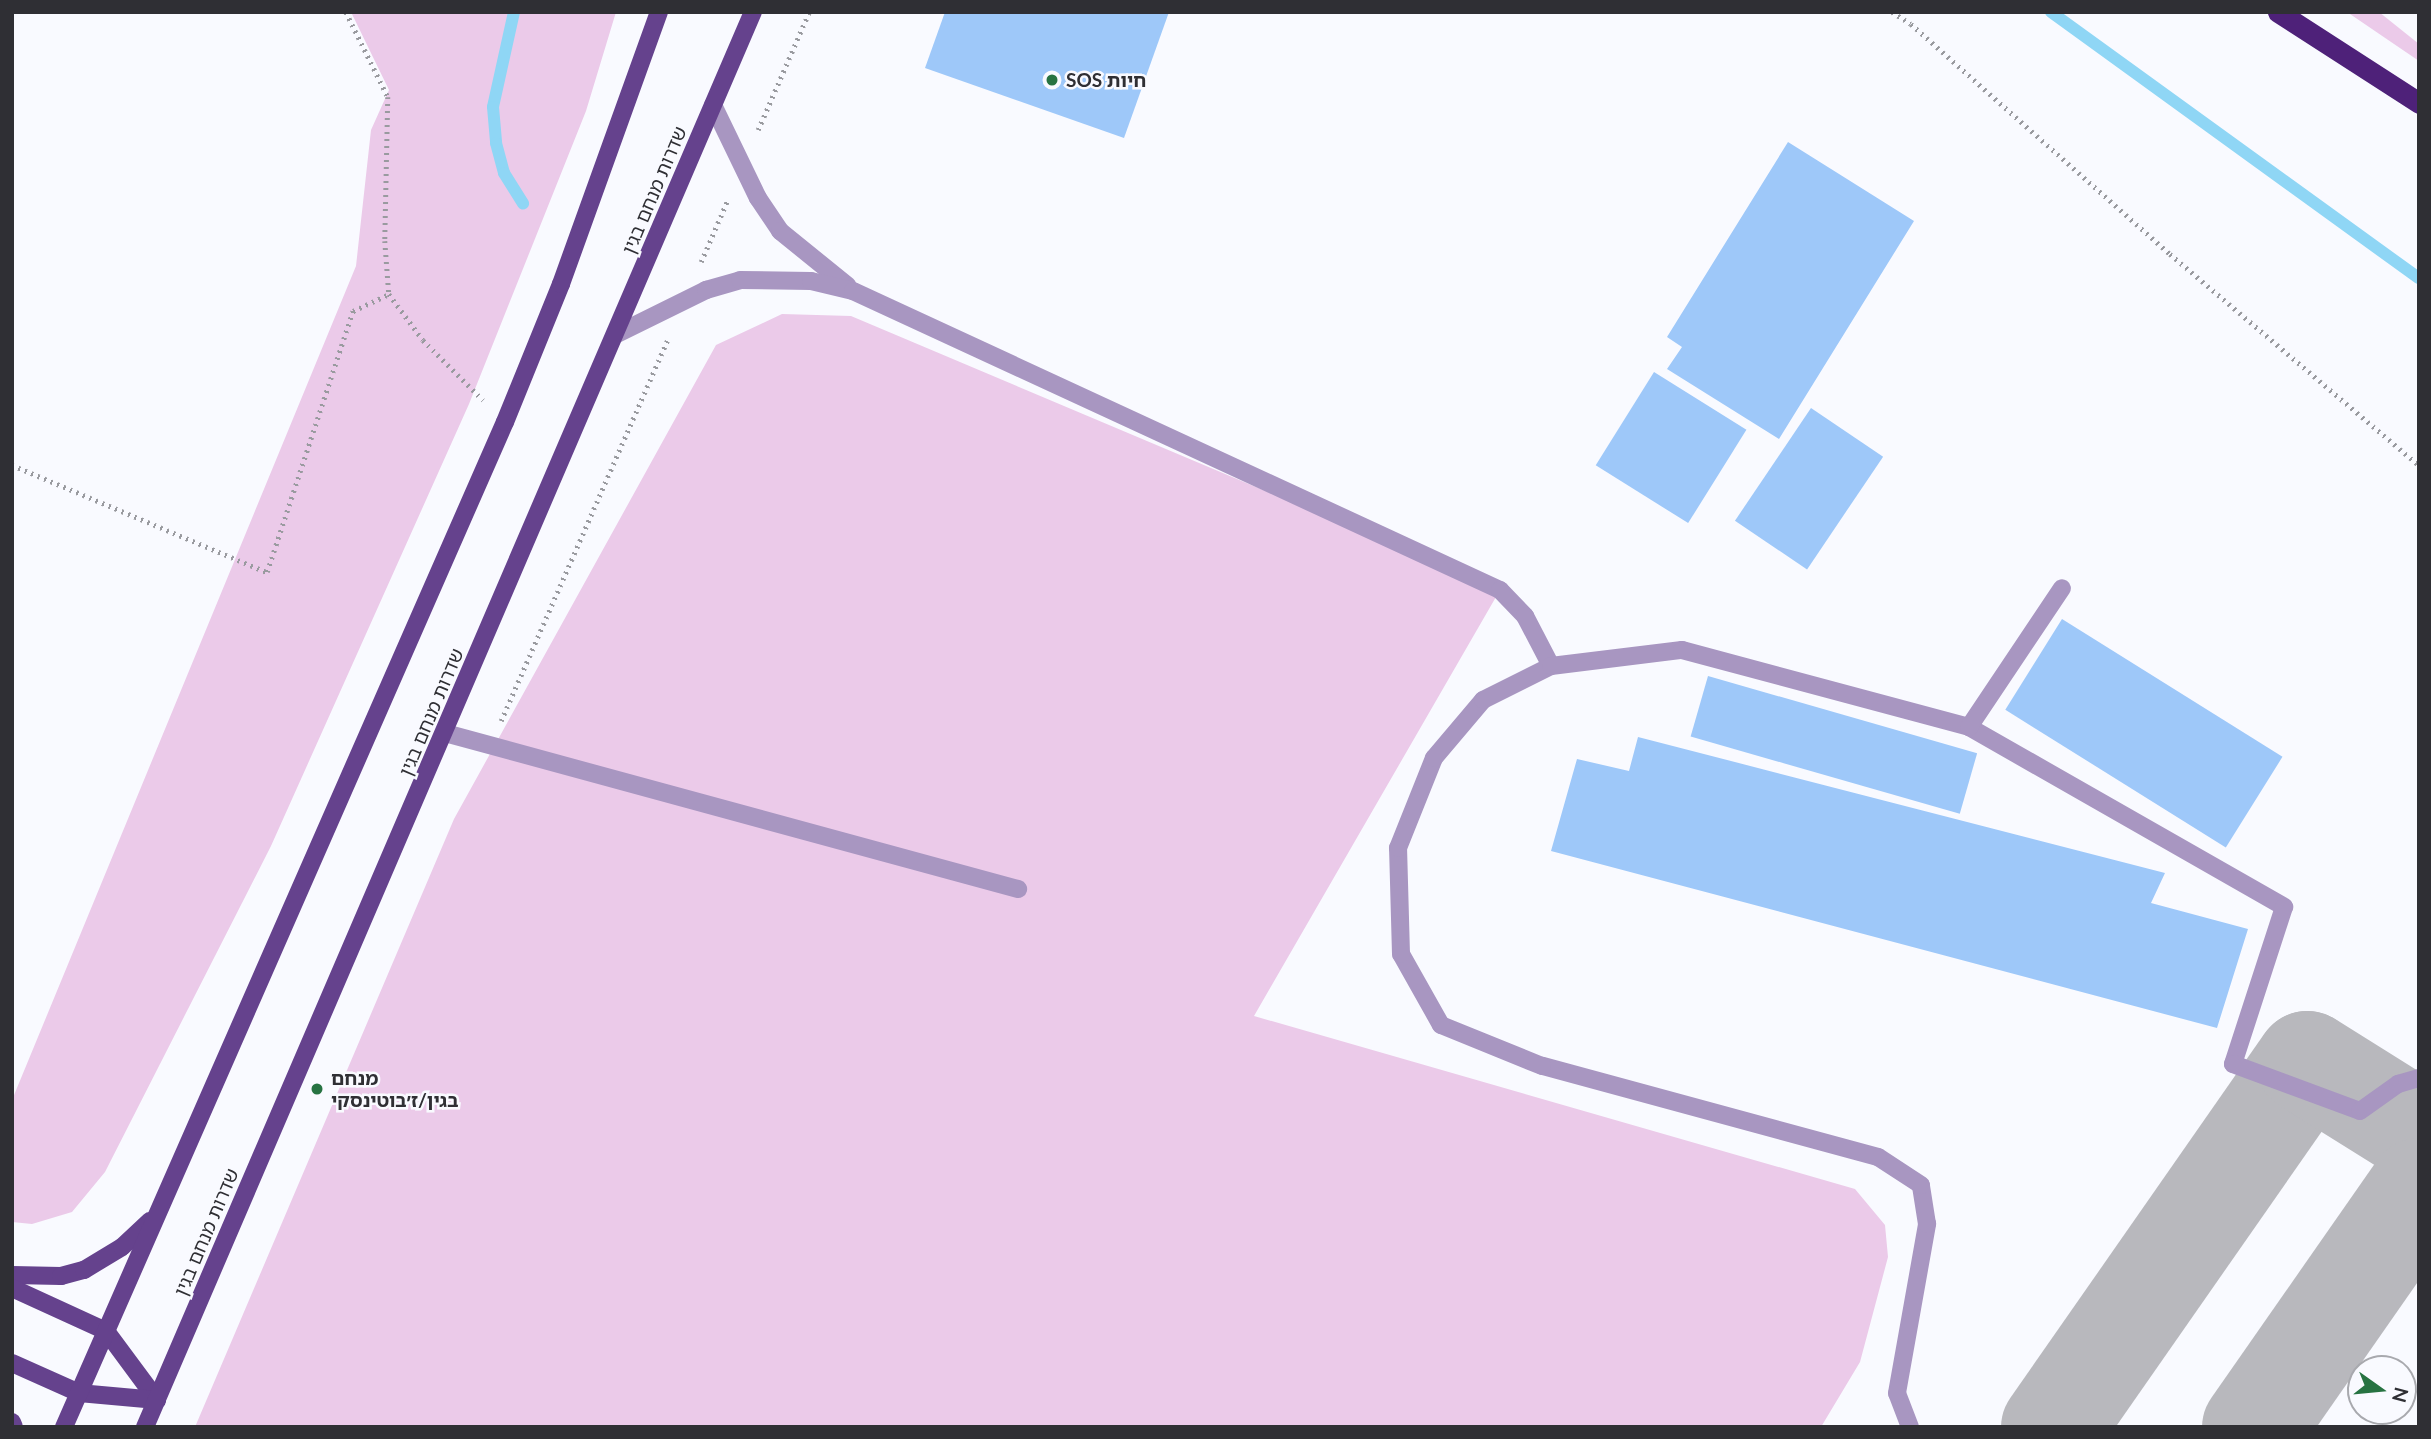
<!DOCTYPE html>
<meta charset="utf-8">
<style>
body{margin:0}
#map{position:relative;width:2431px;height:1439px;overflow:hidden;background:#f9faff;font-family:Lato,"Noto Sans Hebrew",sans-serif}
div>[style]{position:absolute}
.green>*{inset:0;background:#ebcae9}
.stream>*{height:12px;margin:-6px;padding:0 6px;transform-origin:6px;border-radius:6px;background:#8fd6f5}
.taxiway>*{height:103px;margin:-51.5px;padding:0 51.5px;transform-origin:51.5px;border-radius:51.5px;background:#b8b8bd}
.building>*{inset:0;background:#9ec8f9;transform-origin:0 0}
.path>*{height:4.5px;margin-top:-2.25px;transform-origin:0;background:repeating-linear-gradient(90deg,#999a9f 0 2px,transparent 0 7px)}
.minor>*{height:18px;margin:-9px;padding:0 9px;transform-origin:9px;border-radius:9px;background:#a896c1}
.major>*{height:18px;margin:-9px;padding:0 9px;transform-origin:9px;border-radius:9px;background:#65428d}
.highway>*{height:21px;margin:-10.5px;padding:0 10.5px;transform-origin:10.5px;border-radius:10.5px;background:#4e2179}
.dots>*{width:19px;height:19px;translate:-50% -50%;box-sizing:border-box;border:4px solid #f9faff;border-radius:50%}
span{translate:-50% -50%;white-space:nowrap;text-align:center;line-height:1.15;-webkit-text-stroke:5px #f9faff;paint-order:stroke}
.poi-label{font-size:19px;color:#2f2f34;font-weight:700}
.left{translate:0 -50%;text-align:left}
.street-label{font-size:19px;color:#2f2f34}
.frame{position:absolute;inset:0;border:14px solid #2f2f34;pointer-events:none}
.north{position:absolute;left:2347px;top:1355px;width:70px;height:70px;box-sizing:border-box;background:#f9faff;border:2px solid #a8a9ae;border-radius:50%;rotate:105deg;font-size:19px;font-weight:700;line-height:28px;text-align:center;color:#2f2f34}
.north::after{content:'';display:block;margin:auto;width:24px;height:32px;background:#277342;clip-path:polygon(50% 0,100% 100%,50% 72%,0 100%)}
</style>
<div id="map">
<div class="green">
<div style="clip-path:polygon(351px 12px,616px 12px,586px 111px,469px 404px,271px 846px,105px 1172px,72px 1212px,32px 1224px,12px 1222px,12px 1100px,356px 266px,371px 130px,389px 90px)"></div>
<div style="clip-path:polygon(2347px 12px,2379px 12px,2419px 44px,2419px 61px)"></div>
<div style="clip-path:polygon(782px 314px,851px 316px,1500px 590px,1254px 1016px,1855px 1189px,1885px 1225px,1888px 1257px,1860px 1362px,1821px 1427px,195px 1427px,454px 819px,716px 345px)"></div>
</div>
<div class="stream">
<div style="left:514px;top:12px;width:97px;rotate:102.5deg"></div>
<div style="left:493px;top:107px;width:36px;rotate:85deg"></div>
<div style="left:496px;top:143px;width:31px;rotate:75deg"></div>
<div style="left:504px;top:173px;width:36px;rotate:58deg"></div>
<div style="left:2051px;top:12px;width:454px;rotate:35.9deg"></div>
</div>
<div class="taxiway">
<div style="left:2052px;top:1427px;width:445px;rotate:-55.1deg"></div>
<div style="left:2307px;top:1062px;width:132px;rotate:32deg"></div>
<div style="left:2253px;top:1427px;width:290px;rotate:-55.1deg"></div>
</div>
<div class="building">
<div style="clip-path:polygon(945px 12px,1169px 12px,1124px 138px,925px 68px)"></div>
<div style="clip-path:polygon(1788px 142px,1914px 221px,1779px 439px,1667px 369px,1682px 347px,1667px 337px)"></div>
<div style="left:1654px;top:372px;width:109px;height:110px;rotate:32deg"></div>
<div style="left:1811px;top:408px;width:87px;height:136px;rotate:34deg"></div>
<div style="left:2062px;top:619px;width:260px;height:107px;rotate:32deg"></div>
<div style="left:1708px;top:676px;width:280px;height:63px;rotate:16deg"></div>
<div style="clip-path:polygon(1638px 737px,2165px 873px,2151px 903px,2248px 929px,2217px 1028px,1551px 851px,1577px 759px,1629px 771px)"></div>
</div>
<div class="path">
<div style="left:346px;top:12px;width:95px;rotate:63.7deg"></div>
<div style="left:388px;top:97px;width:144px;rotate:91.2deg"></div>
<div style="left:385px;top:241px;width:53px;rotate:85.7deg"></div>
<div style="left:389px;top:294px;width:57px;rotate:53.5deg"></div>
<div style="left:423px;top:340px;width:85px;rotate:45deg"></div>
<div style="left:1892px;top:12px;width:22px;rotate:32deg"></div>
<div style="left:1911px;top:24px;width:346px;rotate:41.6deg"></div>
<div style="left:2170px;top:254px;width:326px;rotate:40.3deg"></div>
<div style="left:758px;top:130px;width:129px;rotate:-66.6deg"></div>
<div style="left:701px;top:262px;width:69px;rotate:-66.8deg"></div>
<div style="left:12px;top:465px;width:277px;rotate:22.8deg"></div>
<div style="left:267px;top:572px;width:275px;rotate:-71.8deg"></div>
<div style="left:353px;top:311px;width:40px;rotate:-25deg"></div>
<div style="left:501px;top:721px;width:415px;rotate:-66.4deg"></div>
</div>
<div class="minor">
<div style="left:713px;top:105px;width:103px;rotate:64.2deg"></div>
<div style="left:758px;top:198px;width:40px;rotate:56deg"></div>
<div style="left:780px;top:231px;width:87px;rotate:39deg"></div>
<div style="left:615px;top:335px;width:102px;rotate:-26.3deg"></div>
<div style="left:706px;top:290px;width:35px;rotate:-16deg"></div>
<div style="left:740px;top:280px;width:71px;rotate:0.8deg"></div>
<div style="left:811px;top:281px;width:43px;rotate:13.4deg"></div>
<div style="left:853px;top:291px;width:713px;rotate:24.8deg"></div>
<div style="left:1500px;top:590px;width:36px;rotate:46deg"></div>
<div style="left:1525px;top:616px;width:56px;rotate:62.5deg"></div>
<div style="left:1969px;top:727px;width:363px;rotate:29.7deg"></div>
<div style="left:2284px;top:907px;width:165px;rotate:108deg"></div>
<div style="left:2233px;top:1064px;width:135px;rotate:20.3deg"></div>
<div style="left:2360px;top:1111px;width:47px;rotate:-35.4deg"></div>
<div style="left:2398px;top:1084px;width:22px;rotate:-16deg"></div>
<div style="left:445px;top:733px;width:594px;rotate:15.23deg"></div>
<div style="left:1910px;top:1427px;width:36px;rotate:-111deg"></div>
<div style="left:1897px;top:1393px;width:172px;rotate:-79.9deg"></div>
<div style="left:1927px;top:1224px;width:39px;rotate:-99deg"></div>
<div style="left:1921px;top:1185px;width:51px;rotate:-146.9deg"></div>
<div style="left:1878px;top:1157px;width:348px;rotate:-164.8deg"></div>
<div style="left:1542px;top:1066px;width:109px;rotate:-157.9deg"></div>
<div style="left:1441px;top:1025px;width:81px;rotate:-119.4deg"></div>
<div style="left:1401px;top:954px;width:106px;rotate:-91.6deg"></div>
<div style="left:1398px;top:848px;width:97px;rotate:-68.2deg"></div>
<div style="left:1434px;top:758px;width:76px;rotate:-49.8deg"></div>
<div style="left:1483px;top:700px;width:76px;rotate:-26.6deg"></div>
<div style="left:1551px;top:666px;width:132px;rotate:-7deg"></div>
<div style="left:1682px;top:650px;width:297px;rotate:15deg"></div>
<div style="left:1969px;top:727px;width:167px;rotate:-56.2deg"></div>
</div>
<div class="major">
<div style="left:12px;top:1275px;width:49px;rotate:1.2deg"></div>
<div style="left:61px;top:1276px;width:24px;rotate:-15deg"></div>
<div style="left:84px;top:1270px;width:44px;rotate:-31.2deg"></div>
<div style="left:122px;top:1247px;width:38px;rotate:-43deg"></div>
<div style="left:12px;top:1288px;width:103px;rotate:24.6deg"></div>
<div style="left:106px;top:1331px;width:86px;rotate:53.5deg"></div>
<div style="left:12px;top:1363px;width:73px;rotate:24.1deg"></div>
<div style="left:79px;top:1393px;width:78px;rotate:5.1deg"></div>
<div style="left:12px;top:1422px;width:5px;rotate:68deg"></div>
<div style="left:64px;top:1427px;width:1097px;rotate:-66.31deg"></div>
<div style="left:505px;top:422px;width:149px;rotate:-67.9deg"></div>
<div style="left:561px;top:284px;width:289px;rotate:-70.2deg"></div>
<div style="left:145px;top:1427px;width:1540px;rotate:-66.75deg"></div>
</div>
<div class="highway">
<div style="left:2278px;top:12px;width:168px;rotate:32.8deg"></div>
</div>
<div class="dots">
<div style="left:1052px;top:80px;background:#277342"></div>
<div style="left:317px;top:1089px;background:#277342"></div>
</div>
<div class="poi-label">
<span class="left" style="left:1066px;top:80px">SOS חיות</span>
<span class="left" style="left:331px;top:1089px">מנחם<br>בגין/ז׳בוטינסקי</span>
</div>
<div class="street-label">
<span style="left:654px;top:190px;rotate:-67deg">שדרות מנחם בגין</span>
<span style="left:431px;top:712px;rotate:-67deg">שדרות מנחם בגין</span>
<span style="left:206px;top:1232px;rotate:-67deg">שדרות מנחם בגין</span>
</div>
<div class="frame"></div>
<div class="north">N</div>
</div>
